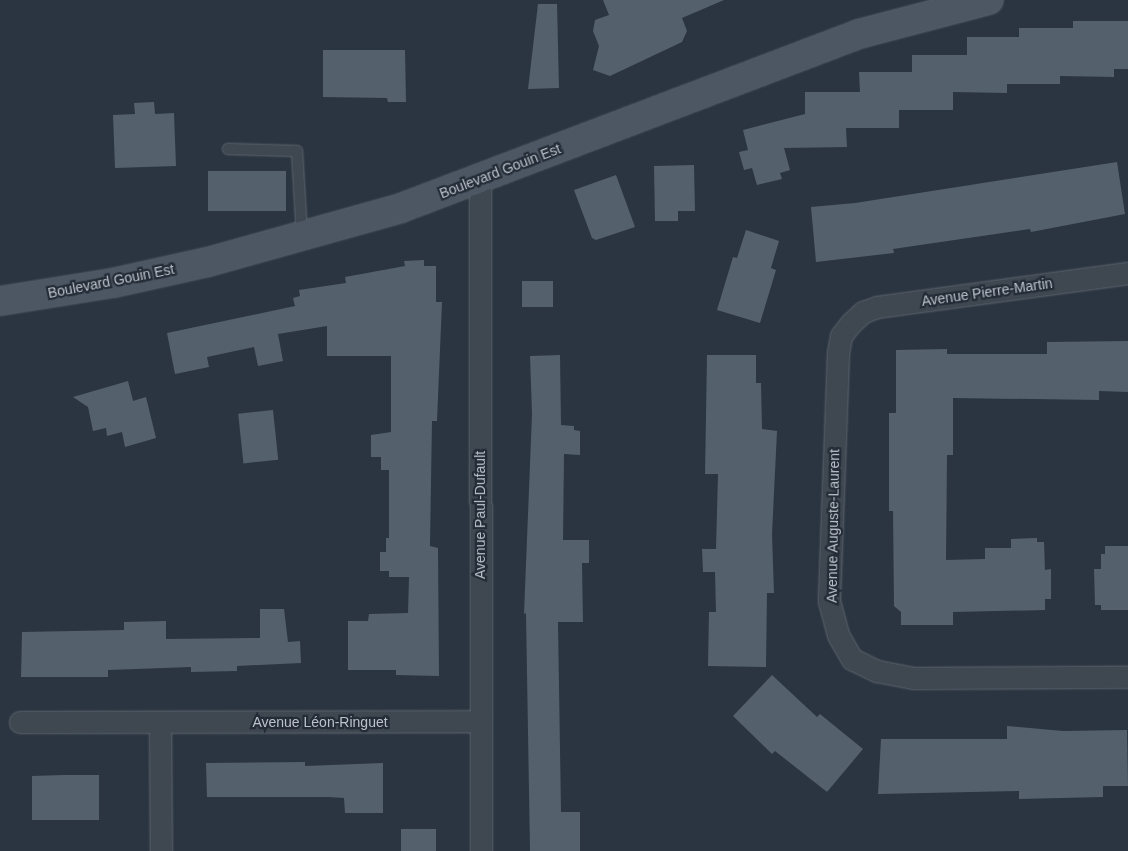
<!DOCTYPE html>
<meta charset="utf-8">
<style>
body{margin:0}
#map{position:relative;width:1128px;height:851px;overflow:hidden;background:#2b3541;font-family:Arial,sans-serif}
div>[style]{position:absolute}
.building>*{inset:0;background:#54606c;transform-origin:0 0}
.roads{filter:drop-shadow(0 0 1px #5d656f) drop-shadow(0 0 1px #5d656f)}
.lane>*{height:10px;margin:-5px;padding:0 5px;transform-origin:5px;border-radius:5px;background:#3f4751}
.street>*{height:21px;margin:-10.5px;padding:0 10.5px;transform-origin:10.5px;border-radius:10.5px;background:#3f4751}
.secondary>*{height:28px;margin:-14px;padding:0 14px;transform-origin:14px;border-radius:14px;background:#4d5764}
span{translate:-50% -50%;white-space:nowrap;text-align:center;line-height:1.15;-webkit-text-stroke:4.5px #232c37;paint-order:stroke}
.street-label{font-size:14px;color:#bcc2cb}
</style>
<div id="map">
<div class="building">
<div style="clip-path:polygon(603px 0,724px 0,682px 18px,687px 31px,682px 42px,610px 76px,593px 70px,599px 46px,593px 31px,595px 20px,609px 15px)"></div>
<div style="clip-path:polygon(538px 4px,557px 4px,559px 88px,528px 89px)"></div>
<div style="clip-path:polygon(1073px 21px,1128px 21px,1128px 69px,1114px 69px,1114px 77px,1060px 76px,1060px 84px,1007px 84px,1007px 93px,953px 92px,953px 110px,899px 110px,899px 128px,846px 128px,847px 147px,784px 148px,790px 170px,780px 173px,782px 179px,757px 185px,752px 168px,744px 170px,739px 152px,748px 150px,743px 130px,805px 114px,805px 92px,860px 92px,859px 72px,912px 72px,912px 55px,967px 55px,967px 37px,1019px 37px,1019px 28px,1073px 28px)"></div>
<div style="clip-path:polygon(323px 50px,405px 50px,406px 102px,388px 102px,387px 98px,323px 97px)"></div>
<div style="clip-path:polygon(154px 102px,155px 114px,174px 113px,176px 166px,115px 168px,113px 115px,135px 114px,134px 103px)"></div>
<div style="clip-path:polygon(1117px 162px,1125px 214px,1031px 232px,1030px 229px,893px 249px,894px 253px,816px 262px,811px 207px,855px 203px)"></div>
<div style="clip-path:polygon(694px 165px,695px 211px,678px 211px,678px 221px,655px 221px,654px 166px)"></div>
<div style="left:286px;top:171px;width:40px;height:78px;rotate:90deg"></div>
<div style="clip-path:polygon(616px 175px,635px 227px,596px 240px,592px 238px,574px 190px)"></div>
<div style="clip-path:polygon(746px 230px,779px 241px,771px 268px,776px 270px,760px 323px,717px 310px,733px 257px,737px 258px)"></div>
<div style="clip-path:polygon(424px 260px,424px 266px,436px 266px,436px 302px,442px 302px,437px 421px,432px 421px,430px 546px,438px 548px,439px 676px,396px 675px,396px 670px,348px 670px,348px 621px,368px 621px,369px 614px,408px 613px,409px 577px,389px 577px,389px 571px,380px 571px,380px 552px,386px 552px,386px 538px,389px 538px,389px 470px,381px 470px,381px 457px,371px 457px,371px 435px,391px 432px,391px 356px,327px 356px,327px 326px,278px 334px,283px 361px,258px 366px,254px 347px,207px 357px,209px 367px,175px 374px,167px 333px,295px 306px,293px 298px,300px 296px,299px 290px,346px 283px,345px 277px,405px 266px,404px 261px)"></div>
<div style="left:522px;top:281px;width:31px;height:26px"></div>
<div style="clip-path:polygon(1128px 341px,1128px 392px,1099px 391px,1099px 400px,953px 398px,953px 455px,947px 455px,946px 560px,985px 559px,985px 548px,1011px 548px,1011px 539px,1037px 538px,1037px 542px,1044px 542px,1045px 570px,1051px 569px,1051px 599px,1045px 599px,1045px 610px,953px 612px,953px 625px,901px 625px,901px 612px,894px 606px,893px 511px,889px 511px,889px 413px,896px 413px,896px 350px,947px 349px,947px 354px,1047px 354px,1047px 342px)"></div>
<div style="clip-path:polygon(560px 355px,561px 425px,574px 426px,574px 430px,580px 431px,580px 455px,564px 454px,563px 540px,589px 540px,589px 563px,582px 563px,583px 622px,558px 622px,561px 812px,580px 812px,580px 851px,530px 851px,526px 613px,524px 614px,532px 414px,530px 356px)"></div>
<div style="clip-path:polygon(707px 355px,756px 355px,756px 383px,761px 383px,762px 429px,777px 431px,772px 534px,774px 593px,767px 593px,766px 667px,708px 666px,709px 612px,716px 612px,715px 572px,703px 572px,702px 549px,716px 549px,718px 474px,705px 474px)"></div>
<div style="clip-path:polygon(128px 381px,133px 401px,146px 397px,156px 438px,125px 447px,122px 432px,107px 436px,106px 428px,93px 431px,88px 407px,73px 397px)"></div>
<div style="left:273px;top:410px;width:50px;height:35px;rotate:84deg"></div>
<div style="clip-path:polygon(1105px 546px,1128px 546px,1128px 610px,1101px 610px,1101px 605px,1095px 605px,1094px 569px,1101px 569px,1101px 554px,1105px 554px)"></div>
<div style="clip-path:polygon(260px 609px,284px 609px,288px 642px,300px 641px,301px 663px,237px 666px,237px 671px,191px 672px,191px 667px,108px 670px,108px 677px,21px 677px,22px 632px,124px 630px,124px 622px,166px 621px,166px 639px,260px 638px)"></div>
<div style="clip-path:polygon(772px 675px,817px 717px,820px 714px,863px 749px,827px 792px,775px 751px,772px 754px,733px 716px)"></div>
<div style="clip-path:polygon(1007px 726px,1063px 731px,1127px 730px,1128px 786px,1103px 786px,1103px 797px,1019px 799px,1019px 791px,878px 794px,881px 739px,1007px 739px)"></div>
<div style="clip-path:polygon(305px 762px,305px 766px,383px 763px,383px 813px,345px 813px,344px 798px,328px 797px,207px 797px,206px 763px)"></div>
<div style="clip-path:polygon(64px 775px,99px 775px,99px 820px,32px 820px,32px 776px)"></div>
<div style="left:401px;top:829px;width:35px;height:22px"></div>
</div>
<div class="roads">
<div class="lane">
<div style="left:228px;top:149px;width:69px;rotate:1.7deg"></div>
<div style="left:297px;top:151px;width:83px;rotate:86.6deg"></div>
</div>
<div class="street">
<div style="left:480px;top:179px;width:672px;rotate:89.91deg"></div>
<div style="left:1128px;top:273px;width:253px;rotate:172.3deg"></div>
<div style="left:877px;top:307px;width:15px;rotate:160deg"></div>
<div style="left:863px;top:312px;width:16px;rotate:137deg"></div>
<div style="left:851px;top:323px;width:16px;rotate:128deg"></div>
<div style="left:841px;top:336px;width:17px;rotate:100deg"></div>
<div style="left:838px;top:353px;width:248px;rotate:92.1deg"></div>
<div style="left:829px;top:601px;width:35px;rotate:75deg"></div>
<div style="left:838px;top:635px;width:28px;rotate:60deg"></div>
<div style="left:852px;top:659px;width:28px;rotate:26deg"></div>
<div style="left:877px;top:671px;width:37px;rotate:11deg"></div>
<div style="left:913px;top:678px;width:215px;rotate:-0.3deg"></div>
<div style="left:20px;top:722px;width:460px;rotate:-0.1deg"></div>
<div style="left:160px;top:723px;width:128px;rotate:89.6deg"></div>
</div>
<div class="secondary">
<div style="left:0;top:301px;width:114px;rotate:-9.1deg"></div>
<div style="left:113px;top:283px;width:97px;rotate:-12.5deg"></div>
<div style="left:208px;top:262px;width:200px;rotate:-15.6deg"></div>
<div style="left:401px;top:208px;width:490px;rotate:-20.8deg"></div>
<div style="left:859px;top:34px;width:134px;rotate:-14.7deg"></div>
</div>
</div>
<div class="street-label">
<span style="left:500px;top:171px;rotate:-21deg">Boulevard Gouin Est</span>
<span style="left:111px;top:281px;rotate:-11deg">Boulevard Gouin Est</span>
<span style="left:987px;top:292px;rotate:-8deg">Avenue Pierre-Martin</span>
<span style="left:480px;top:515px;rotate:-90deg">Avenue Paul-Dufault</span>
<span style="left:833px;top:526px;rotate:-89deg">Avenue Auguste-Laurent</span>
<span style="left:320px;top:722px">Avenue Léon-Ringuet</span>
</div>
</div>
